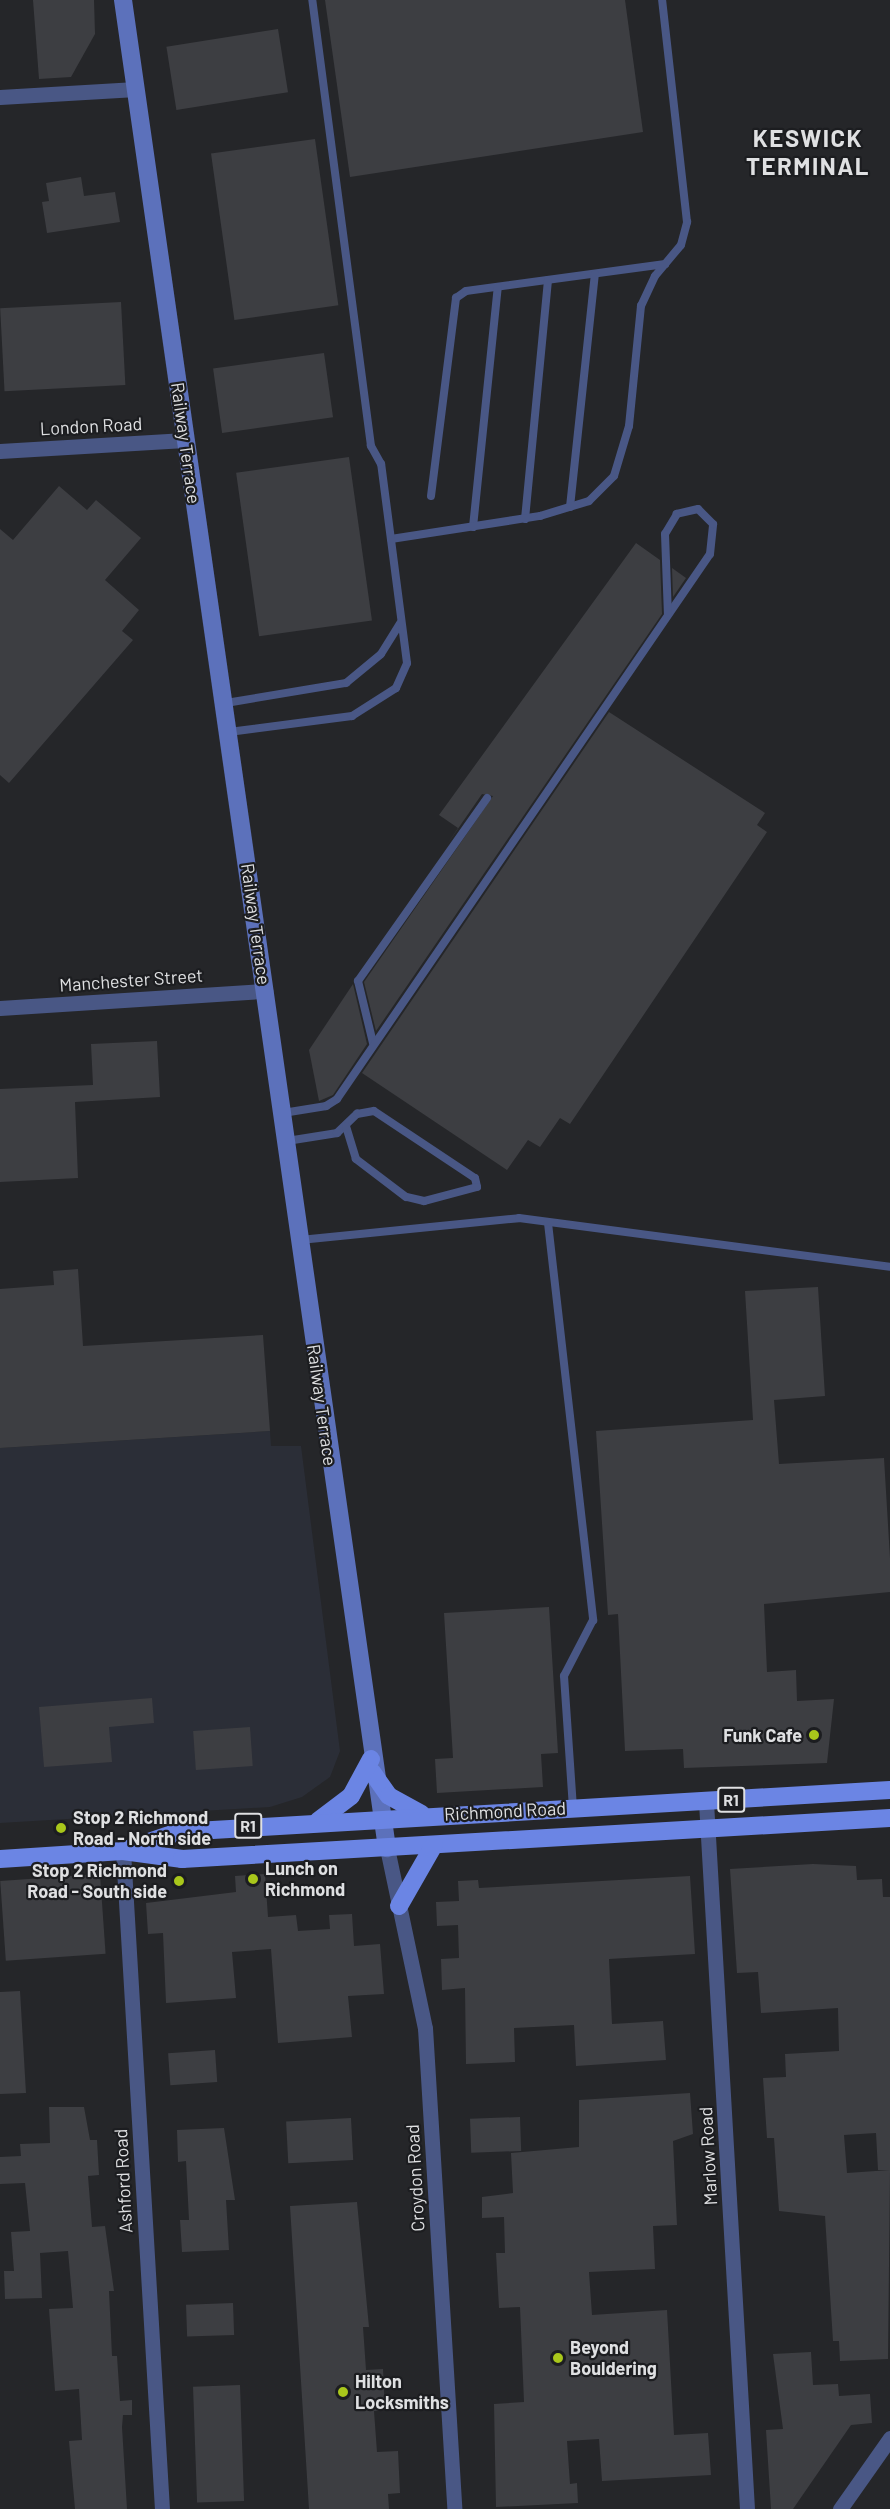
<!DOCTYPE html>
<style>
body{margin:0}
#map{position:relative;width:890px;height:2509px;overflow:hidden;background:#252629;font-family:Barlow,sans-serif}
div>[style]{position:absolute}
.built>*{inset:0;background:#2b2e37}
.building>*{inset:0;background:#3d3e42;transform-origin:0 0}
.lane>*{height:8px;margin:-4px;padding:0 4px;transform-origin:4px;border-radius:4px;background:#495785}
.street>*{height:15px;margin:-7.5px;padding:0 7.5px;transform-origin:7.5px;border-radius:7.5px;background:#495785}
.secondary>*{height:18px;margin:-9px;padding:0 9px;transform-origin:9px;border-radius:9px;background:#5c71bb}
.primary>*{height:18px;margin:-9px;padding:0 9px;transform-origin:9px;border-radius:9px;background:#6b85e4}
.dots>*{width:16px;height:16px;translate:-50% -50%;box-sizing:border-box;border:3px solid #1c1d20;border-radius:50%}
span{translate:-50% -50%;white-space:nowrap;text-align:center;line-height:1.15;-webkit-text-stroke:4.5px #1c1d20;paint-order:stroke}
.shield-label span{padding:2px 4px;background:#1c1d20;border:2px solid;border-radius:4px;-webkit-text-stroke-width:0}
.shield-label{font-size:16px;color:#dfe0e2;font-weight:700}
.street-label{font-size:18px;color:#dfe0e2}
.poi-label{font-size:18px;color:#dfe0e2;font-weight:700}
.right{translate:-100% -50%;text-align:right}
.left{translate:0 -50%;text-align:left}
.district-label{font-size:24px;color:#dfe0e2;font-weight:700;letter-spacing:1.5px}
</style>
<div id="map">
<div class="built">
<div style="clip-path:polygon(270px 1431px,271px 1446px,301px 1446px,340px 1751px,330px 1777px,302px 1797px,270px 1807px,0 1823px,0 1448px)"></div>
</div>
<div class="building">
<div style="clip-path:polygon(33px 0,94px 0,95px 34px,71px 77px,39px 79px)"></div>
<div style="clip-path:polygon(325px 0,625px 0,643px 132px,350px 177px)"></div>
<div style="left:278px;top:29px;width:64px;height:113px;rotate:81deg"></div>
<div style="left:315px;top:139px;width:168px;height:105px;rotate:82deg"></div>
<div style="clip-path:polygon(81px 177px,84px 196px,115px 192px,120px 222px,47px 233px,42px 202px,49px 201px,46px 183px)"></div>
<div style="left:121px;top:302px;width:83px;height:121px;rotate:87deg"></div>
<div style="left:324px;top:353px;width:65px;height:112px;rotate:82deg"></div>
<div style="left:349px;top:457px;width:165px;height:114px;rotate:82deg"></div>
<div style="clip-path:polygon(59px 486px,87px 510px,96px 500px,141px 538px,105px 580px,139px 610px,122px 631px,133px 640px,9px 783px,0 775px,0 529px,13px 540px)"></div>
<div style="clip-path:polygon(636px 543px,660px 560px,662px 614px,376px 1031px,364px 982px,493px 796px,482px 794px,446px 846px,458px 828px,439px 815px)"></div>
<div style="clip-path:polygon(672px 568px,686px 578px,673px 597px)"></div>
<div style="clip-path:polygon(609px 712px,765px 813px,757px 825px,767px 832px,570px 1124px,560px 1118px,540px 1147px,528px 1140px,507px 1170px,362px 1073px)"></div>
<div style="clip-path:polygon(353px 984px,367px 1044px,333px 1095px,319px 1101px,309px 1050px)"></div>
<div style="clip-path:polygon(157px 1041px,160px 1097px,75px 1102px,78px 1178px,0 1182px,0 1089px,93px 1085px,91px 1044px)"></div>
<div style="clip-path:polygon(78px 1269px,83px 1346px,263px 1335px,270px 1431px,0 1448px,0 1289px,54px 1285px,53px 1271px)"></div>
<div style="clip-path:polygon(818px 1287px,825px 1396px,774px 1400px,779px 1464px,884px 1458px,890px 1558px,890px 1592px,764px 1604px,767px 1672px,796px 1670px,797px 1701px,834px 1699px,827px 1763px,684px 1768px,683px 1749px,625px 1751px,618px 1614px,608px 1615px,596px 1431px,753px 1420px,745px 1291px)"></div>
<div style="clip-path:polygon(549px 1607px,558px 1753px,541px 1754px,543px 1787px,437px 1793px,435px 1759px,453px 1758px,444px 1613px)"></div>
<div style="clip-path:polygon(152px 1698px,154px 1723px,109px 1727px,112px 1762px,44px 1767px,39px 1707px)"></div>
<div style="left:250px;top:1727px;width:39px;height:57px;rotate:86deg"></div>
<div style="clip-path:polygon(813px 1864px,856px 1866px,857px 1880px,882px 1879px,883px 1897px,890px 1897px,890px 2170px,878px 2170px,876px 2133px,844px 2135px,847px 2173px,890px 2170px,888px 2359px,840px 2361px,839px 2341px,833px 2341px,825px 2216px,779px 2211px,774px 2138px,767px 2138px,763px 2078px,786px 2077px,785px 2054px,839px 2051px,838px 2008px,761px 2013px,758px 1972px,737px 1973px,730px 1869px)"></div>
<div style="left:100px;top:1874px;width:80px;height:100px;rotate:86deg"></div>
<div style="clip-path:polygon(265px 1874px,268px 1917px,296px 1915px,298px 1931px,330px 1929px,329px 1915px,352px 1914px,354px 1946px,380px 1944px,384px 1994px,348px 1996px,352px 2037px,278px 2043px,271px 1949px,232px 1952px,236px 1998px,166px 2003px,163px 1933px,148px 1934px,146px 1903px,236px 1892px,235px 1876px)"></div>
<div style="clip-path:polygon(690px 1876px,695px 1954px,609px 1959px,612px 2024px,663px 2021px,666px 2060px,576px 2066px,574px 2025px,514px 2028px,515px 2062px,466px 2064px,465px 1988px,442px 1990px,441px 1959px,459px 1958px,458px 1925px,437px 1926px,436px 1902px,459px 1901px,458px 1881px,478px 1880px,479px 1888px)"></div>
<div style="clip-path:polygon(20px 1991px,26px 2093px,0 2094px,0 1992px)"></div>
<div style="left:215px;top:2050px;width:32px;height:47px;rotate:86deg"></div>
<div style="clip-path:polygon(690px 2093px,693px 2134px,673px 2141px,677px 2225px,653px 2226px,655px 2269px,589px 2272px,592px 2315px,667px 2310px,674px 2435px,708px 2433px,711px 2475px,602px 2481px,599px 2439px,567px 2441px,570px 2484px,577px 2483px,578px 2503px,496px 2507px,494px 2404px,524px 2402px,520px 2307px,499px 2308px,496px 2253px,505px 2253px,504px 2217px,482px 2218px,482px 2197px,513px 2193px,511px 2153px,579px 2147px,579px 2100px)"></div>
<div style="clip-path:polygon(49px 2107px,84px 2107px,90px 2140px,97px 2140px,99px 2175px,88px 2176px,92px 2227px,105px 2226px,114px 2291px,109px 2291px,112px 2356px,117px 2356px,120px 2401px,132px 2400px,132px 2415px,123px 2415px,122px 2427px,127px 2509px,75px 2509px,69px 2441px,82px 2440px,79px 2389px,55px 2391px,49px 2309px,73px 2308px,68px 2251px,40px 2253px,42px 2298px,5px 2299px,4px 2271px,14px 2271px,11px 2232px,30px 2231px,25px 2183px,0 2184px,0 2157px,21px 2156px,20px 2144px,50px 2143px)"></div>
<div style="left:520px;top:2117px;width:34px;height:50px;rotate:88deg"></div>
<div style="left:351px;top:2118px;width:42px;height:65px;rotate:87deg"></div>
<div style="clip-path:polygon(224px 2128px,235px 2200px,226px 2200px,229px 2250px,182px 2252px,180px 2220px,189px 2220px,186px 2161px,178px 2162px,177px 2130px)"></div>
<div style="clip-path:polygon(357px 2202px,369px 2327px,363px 2327px,366px 2370px,383px 2369px,385px 2410px,374px 2411px,377px 2452px,398px 2451px,400px 2493px,388px 2494px,389px 2509px,309px 2509px,290px 2206px)"></div>
<div style="left:233px;top:2303px;width:32px;height:47px;rotate:88deg"></div>
<div style="clip-path:polygon(811px 2352px,813px 2385px,838px 2384px,839px 2396px,870px 2394px,872px 2423px,851px 2425px,793px 2509px,771px 2509px,766px 2430px,783px 2429px,773px 2354px)"></div>
<div style="left:240px;top:2385px;width:116px;height:47px;rotate:88deg"></div>
</div>
<div class="lane">
<div style="left:431px;top:496px;width:200px;rotate:-82.8deg"></div>
<div style="left:456px;top:298px;width:12px;rotate:-35deg"></div>
<div style="left:466px;top:291px;width:201px;rotate:-7.7deg"></div>
<div style="left:570px;top:507px;width:234px;rotate:-83.9deg"></div>
<div style="left:525px;top:519px;width:240px;rotate:-84.5deg"></div>
<div style="left:473px;top:527px;width:241px;rotate:-84.1deg"></div>
<div style="left:391px;top:539px;width:151px;rotate:-8.8deg"></div>
<div style="left:540px;top:516px;width:51px;rotate:-17deg"></div>
<div style="left:589px;top:501px;width:35px;rotate:-45deg"></div>
<div style="left:614px;top:476px;width:52px;rotate:-73.3deg"></div>
<div style="left:629px;top:426px;width:121px;rotate:-84.3deg"></div>
<div style="left:641px;top:306px;width:33px;rotate:-65deg"></div>
<div style="left:655px;top:276px;width:40px;rotate:-50deg"></div>
<div style="left:681px;top:245px;width:24px;rotate:-75deg"></div>
<div style="left:687px;top:222px;width:223px;rotate:-96.4deg"></div>
<div style="left:226px;top:703px;width:122px;rotate:-9.5deg"></div>
<div style="left:346px;top:683px;width:45px;rotate:-39.6deg"></div>
<div style="left:381px;top:654px;width:36px;rotate:-58deg"></div>
<div style="left:229px;top:732px;width:124px;rotate:-7.4deg"></div>
<div style="left:352px;top:716px;width:52px;rotate:-32.5deg"></div>
<div style="left:396px;top:688px;width:27px;rotate:-66deg"></div>
<div style="left:407px;top:663px;width:201px;rotate:-97.4deg"></div>
<div style="left:381px;top:464px;width:21px;rotate:-119deg"></div>
<div style="left:371px;top:446px;width:450px;rotate:-97.5deg"></div>
<div style="left:373px;top:1043px;width:64px;rotate:-103.6deg"></div>
<div style="left:358px;top:981px;width:224px;rotate:-54.8deg"></div>
<div style="left:283px;top:1113px;width:44px;rotate:-9.2deg"></div>
<div style="left:326px;top:1106px;width:13px;rotate:-32deg"></div>
<div style="left:337px;top:1099px;width:660px;rotate:-55.61deg"></div>
<div style="left:710px;top:554px;width:30px;rotate:-84deg"></div>
<div style="left:713px;top:524px;width:21px;rotate:-135deg"></div>
<div style="left:698px;top:509px;width:22px;rotate:167deg"></div>
<div style="left:677px;top:514px;width:23px;rotate:121deg"></div>
<div style="left:665px;top:534px;width:80px;rotate:87.9deg"></div>
<div style="left:287px;top:1141px;width:51px;rotate:-9.1deg"></div>
<div style="left:337px;top:1133px;width:28px;rotate:-44deg"></div>
<div style="left:357px;top:1114px;width:17px;rotate:-10deg"></div>
<div style="left:374px;top:1111px;width:121px;rotate:33.6deg"></div>
<div style="left:475px;top:1178px;width:9px;rotate:77deg"></div>
<div style="left:477px;top:1187px;width:55px;rotate:165.2deg"></div>
<div style="left:424px;top:1201px;width:18px;rotate:-167deg"></div>
<div style="left:406px;top:1197px;width:63px;rotate:-142.8deg"></div>
<div style="left:356px;top:1159px;width:34px;rotate:-107deg"></div>
<div style="left:548px;top:1223px;width:400px;rotate:83.5deg"></div>
<div style="left:593px;top:1620px;width:63px;rotate:117.4deg"></div>
<div style="left:564px;top:1676px;width:132px;rotate:86.1deg"></div>
<div style="left:300px;top:1240px;width:220px;rotate:-5.7deg"></div>
<div style="left:519px;top:1218px;width:374px;rotate:7.5deg"></div>
</div>
<div class="street">
<div style="left:0;top:97px;width:136px;rotate:-3.4deg"></div>
<div style="left:0;top:451px;width:185px;rotate:-3.4deg"></div>
<div style="left:0;top:1008px;width:266px;rotate:-3.7deg"></div>
<div style="left:706px;top:1802px;width:708px;rotate:86.68deg"></div>
<div style="left:387px;top:1848px;width:184px;rotate:78.1deg"></div>
<div style="left:425px;top:2028px;width:482px;rotate:86.5deg"></div>
<div style="left:123px;top:1851px;width:659px;rotate:86.61deg"></div>
<div style="left:840px;top:2509px;width:87px;rotate:-54.8deg"></div>
</div>
<div class="secondary">
<div style="left:123px;top:0;width:1867px;rotate:81.87deg"></div>
</div>
<div class="primary">
<div style="left:372px;top:1772px;width:29px;rotate:55deg"></div>
<div style="left:389px;top:1796px;width:37px;rotate:29deg"></div>
<div style="left:318px;top:1821px;width:41px;rotate:-37.1deg"></div>
<div style="left:351px;top:1796px;width:42px;rotate:-61.6deg"></div>
<div style="left:125px;top:1850px;width:56px;rotate:-18.8deg"></div>
<div style="left:178px;top:1832px;width:713px;rotate:-3.38deg"></div>
<div style="left:0;top:1859px;width:123px;rotate:-3.7deg"></div>
<div style="left:123px;top:1851px;width:60px;rotate:7.7deg"></div>
<div style="left:182px;top:1859px;width:709px;rotate:-3.31deg"></div>
<div style="left:399px;top:1906px;width:70px;rotate:-60.2deg"></div>
</div>
<div class="dots">
<div style="left:814px;top:1735px;background:#a9c71b"></div>
<div style="left:61px;top:1828px;background:#a9c71b"></div>
<div style="left:253px;top:1879px;background:#a9c71b"></div>
<div style="left:179px;top:1881px;background:#a9c71b"></div>
<div style="left:558px;top:2358px;background:#a9c71b"></div>
<div style="left:343px;top:2392px;background:#a9c71b"></div>
</div>
<div class="shield-label">
<span style="left:731px;top:1800px">R1</span>
<span style="left:248px;top:1826px">R1</span>
</div>
<div class="street-label">
<span style="left:91px;top:426px;rotate:-3deg">London Road</span>
<span style="left:186px;top:443px;rotate:82deg">Railway Terrace</span>
<span style="left:256px;top:924px;rotate:82deg">Railway Terrace</span>
<span style="left:131px;top:980px;rotate:-4deg">Manchester Street</span>
<span style="left:322px;top:1405px;rotate:82deg">Railway Terrace</span>
<span style="left:505px;top:1811px;rotate:-3deg">Richmond Road</span>
<span style="left:708px;top:2156px;rotate:-93deg">Marlow Road</span>
<span style="left:415px;top:2178px;rotate:-93deg">Croydon Road</span>
<span style="left:123px;top:2181px;rotate:-93deg">Ashford Road</span>
</div>
<div class="poi-label">
<span class="right" style="left:802px;top:1735px">Funk Cafe</span>
<span class="left" style="left:73px;top:1828px">Stop 2 Richmond<br>Road - North side</span>
<span class="left" style="left:265px;top:1879px">Lunch on<br>Richmond</span>
<span class="right" style="left:167px;top:1881px">Stop 2 Richmond<br>Road - South side</span>
<span class="left" style="left:570px;top:2358px">Beyond<br>Bouldering</span>
<span class="left" style="left:355px;top:2392px">Hilton<br>Locksmiths</span>
</div>
<div class="district-label">
<span style="left:808px;top:152px">KESWICK<br>TERMINAL</span>
</div>
</div>
